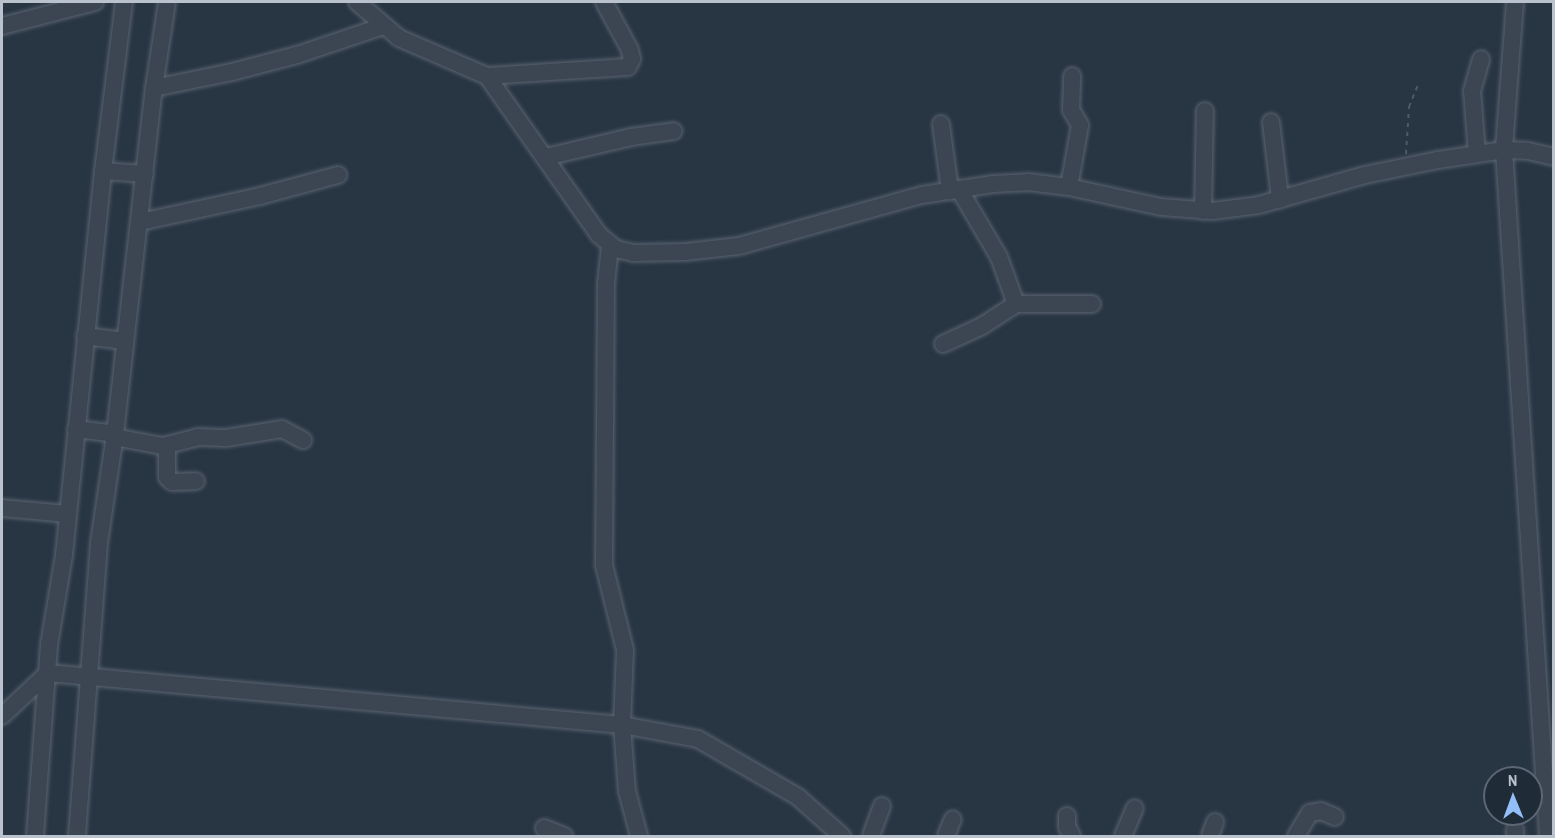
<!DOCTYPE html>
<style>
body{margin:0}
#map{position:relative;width:1555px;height:838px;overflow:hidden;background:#283543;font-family:"Archivo Narrow",sans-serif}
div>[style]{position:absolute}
.path>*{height:2px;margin-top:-1px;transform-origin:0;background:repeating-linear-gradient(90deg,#485f61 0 4.5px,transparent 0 9px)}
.roads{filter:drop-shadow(0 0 2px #5a6470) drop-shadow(0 0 2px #5a6470)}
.minor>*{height:16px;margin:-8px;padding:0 8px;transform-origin:8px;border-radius:8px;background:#3c4653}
span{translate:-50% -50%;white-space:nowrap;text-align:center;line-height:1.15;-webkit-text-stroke:5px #202b38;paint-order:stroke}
.frame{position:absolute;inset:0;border:3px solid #b9c2cd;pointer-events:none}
.north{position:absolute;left:1483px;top:766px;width:60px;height:60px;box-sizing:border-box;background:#202b38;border:2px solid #5d6774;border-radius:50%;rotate:359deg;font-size:16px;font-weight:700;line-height:24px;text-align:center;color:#b9c2cd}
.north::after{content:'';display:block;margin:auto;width:21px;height:27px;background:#93bff8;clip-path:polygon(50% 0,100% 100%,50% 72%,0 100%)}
</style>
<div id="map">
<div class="path">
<div style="left:1406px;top:154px;width:47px;rotate:-86.3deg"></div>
<div style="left:1409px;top:107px;width:24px;rotate:-68deg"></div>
</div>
<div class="roads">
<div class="minor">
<div style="left:357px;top:2px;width:55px;rotate:40.6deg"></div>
<div style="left:399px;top:38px;width:96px;rotate:23.4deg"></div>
<div style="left:487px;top:76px;width:194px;rotate:54.8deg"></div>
<div style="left:599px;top:235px;width:22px;rotate:39deg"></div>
<div style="left:616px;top:249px;width:17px;rotate:13deg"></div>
<div style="left:633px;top:253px;width:52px;rotate:-1.1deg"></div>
<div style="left:685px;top:252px;width:54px;rotate:-6.3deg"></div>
<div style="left:739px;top:246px;width:190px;rotate:-15.6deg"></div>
<div style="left:922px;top:195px;width:72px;rotate:-8.8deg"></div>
<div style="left:993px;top:184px;width:35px;rotate:-3deg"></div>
<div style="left:1028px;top:182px;width:41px;rotate:7deg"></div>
<div style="left:1069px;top:187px;width:94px;rotate:12.3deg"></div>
<div style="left:1161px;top:207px;width:52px;rotate:4.4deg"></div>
<div style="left:1213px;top:211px;width:46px;rotate:-7.4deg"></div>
<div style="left:1259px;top:205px;width:110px;rotate:-15.8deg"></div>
<div style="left:1365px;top:175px;width:75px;rotate:-11.6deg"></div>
<div style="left:1438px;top:160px;width:67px;rotate:-8.6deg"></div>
<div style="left:1504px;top:150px;width:24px;rotate:2deg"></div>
<div style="left:1528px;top:151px;width:27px;rotate:13deg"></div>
<div style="left:1515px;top:2px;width:148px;rotate:94.3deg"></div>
<div style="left:1504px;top:150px;width:687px;rotate:86.33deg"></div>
<div style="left:2px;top:26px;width:96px;rotate:-14.5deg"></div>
<div style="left:487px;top:76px;width:141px;rotate:-3.7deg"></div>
<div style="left:628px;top:67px;width:9px;rotate:-63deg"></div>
<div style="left:632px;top:59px;width:9px;rotate:-103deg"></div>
<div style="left:630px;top:50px;width:55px;rotate:-118.4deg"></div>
<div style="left:154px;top:88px;width:80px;rotate:-11.6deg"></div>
<div style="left:232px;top:72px;width:67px;rotate:-14.7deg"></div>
<div style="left:297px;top:55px;width:91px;rotate:-18.6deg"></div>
<div style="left:1271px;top:122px;width:78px;rotate:83.3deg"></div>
<div style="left:941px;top:124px;width:68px;rotate:82.3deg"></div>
<div style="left:1477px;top:154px;width:63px;rotate:-94.5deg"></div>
<div style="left:1472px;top:91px;width:33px;rotate:-74deg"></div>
<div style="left:546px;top:157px;width:87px;rotate:-13.2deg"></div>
<div style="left:631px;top:137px;width:43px;rotate:-7.9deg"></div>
<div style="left:103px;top:171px;width:42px;rotate:4.1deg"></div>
<div style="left:1069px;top:187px;width:63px;rotate:-79.9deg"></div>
<div style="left:1080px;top:125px;width:17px;rotate:-121deg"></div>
<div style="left:1071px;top:110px;width:34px;rotate:-88deg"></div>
<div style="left:959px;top:189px;width:79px;rotate:59.5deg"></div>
<div style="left:999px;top:257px;width:50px;rotate:70.1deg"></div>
<div style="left:1203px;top:211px;width:100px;rotate:-88.9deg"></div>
<div style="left:140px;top:222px;width:123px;rotate:-12.2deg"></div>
<div style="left:260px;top:196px;width:81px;rotate:-15.1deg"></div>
<div style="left:610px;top:246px;width:38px;rotate:96deg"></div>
<div style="left:606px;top:284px;width:281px;rotate:90.4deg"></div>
<div style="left:604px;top:565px;width:88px;rotate:76.1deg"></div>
<div style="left:625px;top:650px;width:75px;rotate:92.3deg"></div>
<div style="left:622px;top:725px;width:66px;rotate:85.7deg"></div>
<div style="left:627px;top:791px;width:47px;rotate:75.1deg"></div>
<div style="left:85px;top:336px;width:40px;rotate:7.1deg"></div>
<div style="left:943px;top:344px;width:43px;rotate:-24.8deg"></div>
<div style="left:982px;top:326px;width:40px;rotate:-32.9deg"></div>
<div style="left:1016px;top:304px;width:76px"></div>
<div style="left:76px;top:429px;width:39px;rotate:7deg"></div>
<div style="left:114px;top:437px;width:50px;rotate:10.4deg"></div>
<div style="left:163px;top:446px;width:36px;rotate:-14deg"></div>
<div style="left:198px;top:437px;width:28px;rotate:2deg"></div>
<div style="left:226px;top:438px;width:57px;rotate:-9.1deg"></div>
<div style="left:282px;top:429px;width:24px;rotate:28deg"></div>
<div style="left:167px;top:446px;width:31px;rotate:90deg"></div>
<div style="left:167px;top:477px;width:7px;rotate:45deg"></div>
<div style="left:172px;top:482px;width:24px;rotate:-2deg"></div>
<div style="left:2px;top:508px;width:65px;rotate:5.3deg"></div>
<div style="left:2px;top:716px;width:63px;rotate:-43.1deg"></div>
<div style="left:48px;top:673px;width:576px;rotate:5.18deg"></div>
<div style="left:622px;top:725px;width:77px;rotate:10.4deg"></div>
<div style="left:698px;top:739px;width:116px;rotate:30.1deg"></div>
<div style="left:798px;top:797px;width:59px;rotate:41.6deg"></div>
<div style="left:1067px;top:816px;width:11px;rotate:90deg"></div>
<div style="left:1067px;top:827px;width:10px;rotate:61deg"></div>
<div style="left:544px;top:828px;width:22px;rotate:22deg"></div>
<div style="left:1515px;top:830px;width:6px;rotate:90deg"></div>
<div style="left:35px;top:836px;width:192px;rotate:-85.8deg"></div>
<div style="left:49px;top:645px;width:91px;rotate:-80.5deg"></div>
<div style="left:64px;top:555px;width:386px;rotate:-84.2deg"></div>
<div style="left:103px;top:171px;width:170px;rotate:-82.9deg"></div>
<div style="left:77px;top:836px;width:294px;rotate:-85.7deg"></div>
<div style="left:99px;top:543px;width:110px;rotate:-81.6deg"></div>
<div style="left:115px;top:434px;width:348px;rotate:-83.6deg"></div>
<div style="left:154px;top:88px;width:87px;rotate:-81.4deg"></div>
<div style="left:871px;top:836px;width:32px;rotate:-70deg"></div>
<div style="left:946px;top:836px;width:18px;rotate:-68deg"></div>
<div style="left:1123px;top:836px;width:30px;rotate:-67deg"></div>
<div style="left:1210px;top:836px;width:15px;rotate:-70deg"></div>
<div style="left:1296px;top:836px;width:27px;rotate:-59deg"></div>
<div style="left:1310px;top:813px;width:11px;rotate:-10deg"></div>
<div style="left:1321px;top:811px;width:15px;rotate:23deg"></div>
</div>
</div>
<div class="frame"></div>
<div class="north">N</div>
</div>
